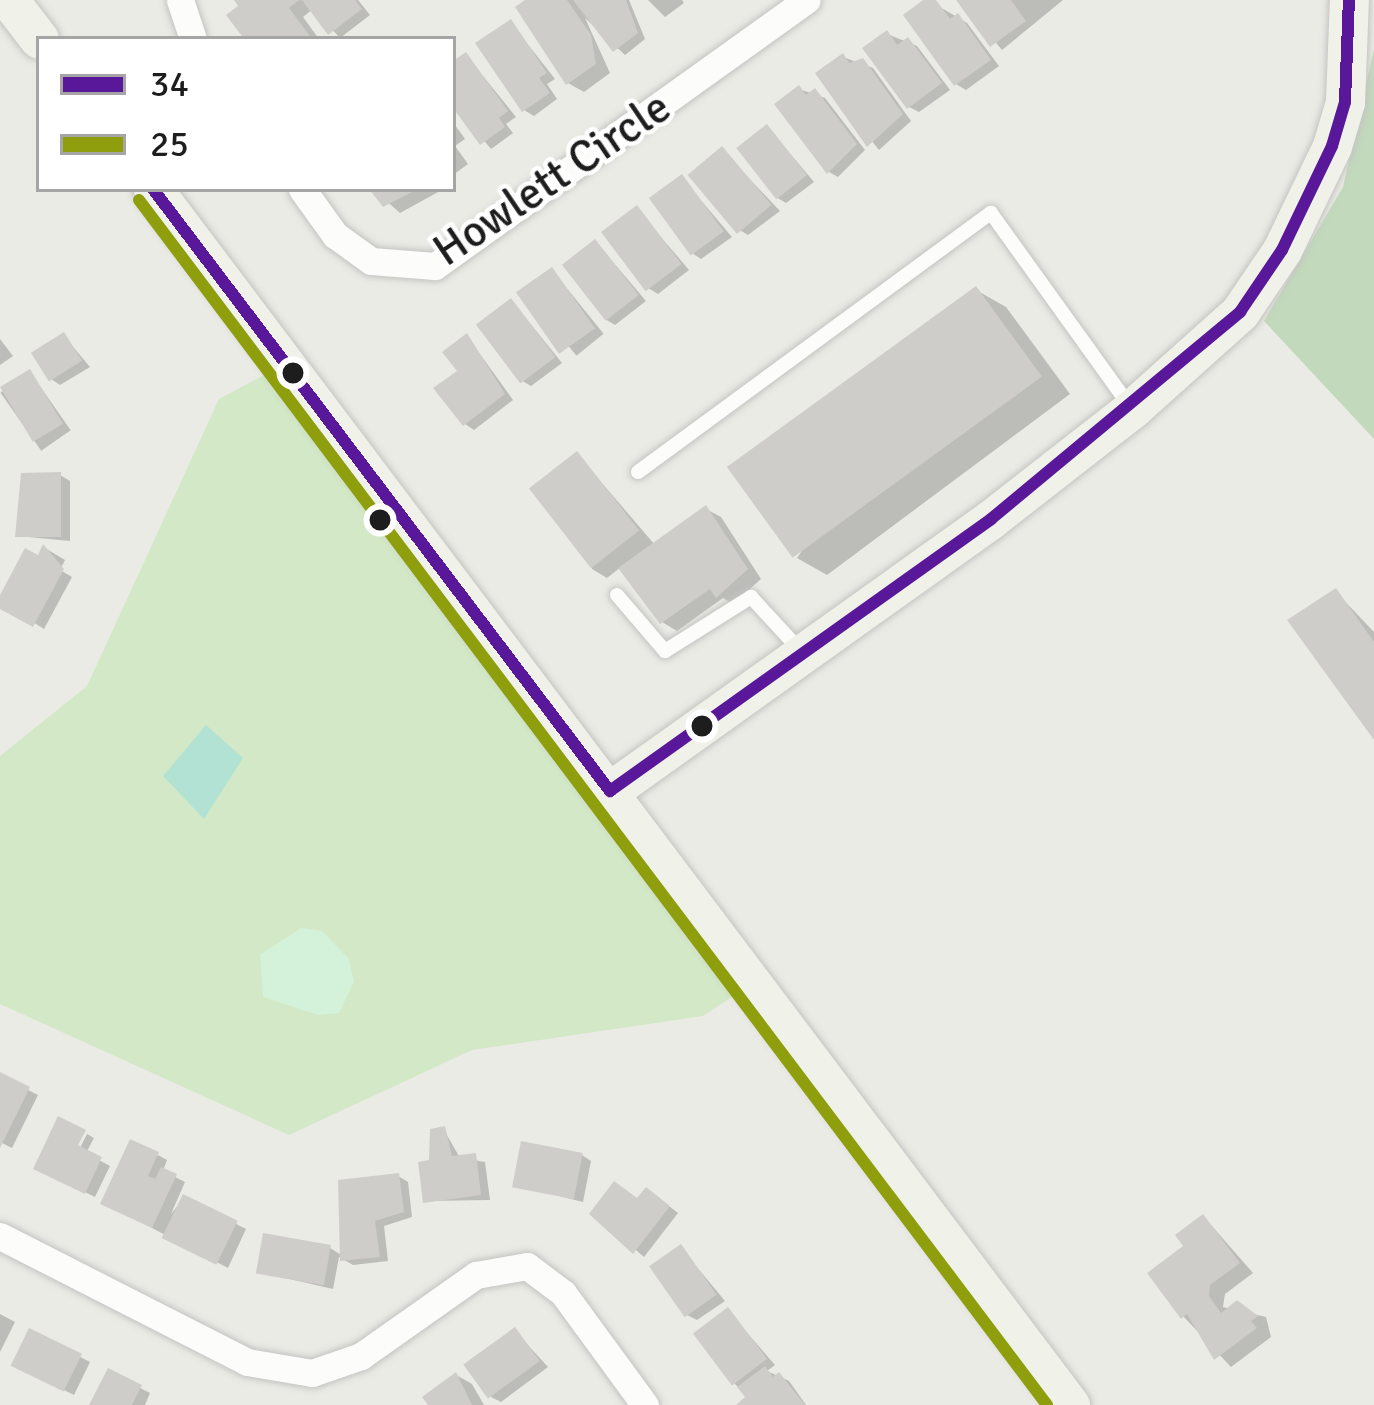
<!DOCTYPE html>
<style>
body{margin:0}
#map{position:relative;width:1374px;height:1405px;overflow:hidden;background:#ebebe6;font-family:Signika,sans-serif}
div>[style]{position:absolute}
.grass>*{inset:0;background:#d2e8c6}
.forest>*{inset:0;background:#c2d9bc}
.park>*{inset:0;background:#d4f1d9}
.pitch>*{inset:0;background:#b2e2d4}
.shadow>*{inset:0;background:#0003;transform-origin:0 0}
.building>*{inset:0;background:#cecdc9;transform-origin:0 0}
.roads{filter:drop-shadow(0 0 3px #c4c4c2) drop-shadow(0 0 3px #c4c4c2)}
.lane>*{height:14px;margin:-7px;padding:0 7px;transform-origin:7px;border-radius:7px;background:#fcfcfb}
.street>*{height:27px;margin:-13.5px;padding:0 13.5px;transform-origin:13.5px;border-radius:13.5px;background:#fcfcfb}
.secondary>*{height:39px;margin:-19.5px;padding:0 19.5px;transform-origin:19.5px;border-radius:19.5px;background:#f0f2ea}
.bus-1>*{height:12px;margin:-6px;padding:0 6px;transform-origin:6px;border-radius:6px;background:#59189a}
.bus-2>*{height:12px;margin:-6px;padding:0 6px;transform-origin:6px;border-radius:6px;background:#8e9e0c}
.dots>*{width:33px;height:33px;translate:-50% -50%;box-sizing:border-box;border:6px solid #fff;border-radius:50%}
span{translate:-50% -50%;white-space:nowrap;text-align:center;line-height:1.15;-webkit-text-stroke:9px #fff;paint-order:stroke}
.street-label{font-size:45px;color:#1d1d1d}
.legend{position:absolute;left:36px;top:36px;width:420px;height:156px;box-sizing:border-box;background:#fff;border:3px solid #a5a5a5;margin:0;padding:15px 21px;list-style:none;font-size:36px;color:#1d1d1d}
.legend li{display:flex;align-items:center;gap:24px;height:60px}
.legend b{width:60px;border:3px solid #a5a5a5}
</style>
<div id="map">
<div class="grass">
<div style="clip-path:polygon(264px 375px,732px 997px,703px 1016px,472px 1050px,289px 1135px,0 1004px,0 756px,87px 686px,219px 399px)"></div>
</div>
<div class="forest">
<div style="clip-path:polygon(1374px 49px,1374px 439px,1264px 321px,1343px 187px)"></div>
</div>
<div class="park">
<div style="clip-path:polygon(301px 928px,322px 931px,349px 959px,354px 982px,339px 1013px,318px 1015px,263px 997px,260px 955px)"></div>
</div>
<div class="pitch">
<div style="clip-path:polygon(206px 725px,243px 758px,204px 819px,163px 776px)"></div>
</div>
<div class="shadow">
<div style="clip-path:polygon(237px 0,358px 0,370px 15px,340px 38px,313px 9px,303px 17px,319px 39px,248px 39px)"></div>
<div style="clip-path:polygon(530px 0,629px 0,645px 39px,625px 55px,585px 18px,610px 73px,584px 92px,568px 83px)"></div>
<div style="clip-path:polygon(648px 0,682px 0,684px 3px,665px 17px)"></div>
<div style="clip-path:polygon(928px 0,967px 23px,999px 66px,966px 90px,956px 84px)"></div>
<div style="clip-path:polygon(960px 0,1063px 0,1002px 50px)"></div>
<div style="clip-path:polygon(511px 23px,555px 79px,547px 84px,557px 99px,534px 116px,524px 110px)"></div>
<div style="clip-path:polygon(887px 34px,917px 46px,950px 90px,919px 112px,909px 107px)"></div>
<div style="clip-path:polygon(466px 55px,516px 117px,506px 124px,513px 133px,491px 149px,453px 103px,453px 64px)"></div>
<div style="clip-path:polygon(843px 57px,873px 68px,911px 121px,879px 150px,819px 74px)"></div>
<div style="clip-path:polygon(799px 89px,825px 98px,865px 150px,838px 177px,829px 172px)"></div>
<div style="clip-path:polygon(453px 122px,465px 139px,455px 146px,468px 164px,453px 175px)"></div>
<div style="clip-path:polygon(771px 131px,814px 182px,786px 203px,776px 197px)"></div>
<div style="clip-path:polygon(722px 150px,780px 211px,748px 235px,738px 229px)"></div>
<div style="clip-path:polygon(682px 178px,732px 237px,701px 259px,692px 253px)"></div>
<div style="clip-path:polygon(373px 189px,439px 189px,440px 191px,400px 213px)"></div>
<div style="clip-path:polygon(637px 209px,689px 270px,658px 294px,648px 288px)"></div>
<div style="clip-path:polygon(596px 242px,646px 301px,615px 325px,605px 319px)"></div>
<div style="left:552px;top:270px;width:82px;height:35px;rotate:51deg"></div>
<div style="clip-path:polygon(976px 290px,1006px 307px,1070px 394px,827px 575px,797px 558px)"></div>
<div style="clip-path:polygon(512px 301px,562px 363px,531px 386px,521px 380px)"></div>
<div style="clip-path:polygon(64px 336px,90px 367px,60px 385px,51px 379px)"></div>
<div style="clip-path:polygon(467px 336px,513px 400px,474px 430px,465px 424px)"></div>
<div style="clip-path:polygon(0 339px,13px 356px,0 365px)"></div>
<div style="left:30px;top:372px;width:71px;height:36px;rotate:55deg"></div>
<div style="clip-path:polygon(577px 454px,655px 545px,706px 509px,721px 517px,761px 579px,733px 604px,723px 598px,677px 631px,662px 622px,621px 567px,607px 578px,592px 569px)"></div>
<div style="clip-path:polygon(60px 475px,70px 481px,70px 541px,18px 536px)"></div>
<div style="clip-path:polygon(45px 548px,65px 560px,60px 570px,72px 577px,44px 629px,0 601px)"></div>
<div style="clip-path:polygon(1336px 592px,1374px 632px,1374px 735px)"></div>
<div style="clip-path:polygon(0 1076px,38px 1095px,12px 1148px,0 1142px)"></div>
<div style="clip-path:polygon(444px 1130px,460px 1158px,485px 1162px,490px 1200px,426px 1201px)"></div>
<div style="clip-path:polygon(87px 1134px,94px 1138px,86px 1153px,110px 1166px,95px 1197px,46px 1173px,74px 1160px)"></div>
<div style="clip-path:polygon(158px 1155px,167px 1160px,163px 1171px,185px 1182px,171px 1214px,184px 1198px,246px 1229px,228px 1268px,114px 1208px)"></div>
<div style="clip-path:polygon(582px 1155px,591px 1161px,583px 1202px,516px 1185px)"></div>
<div style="clip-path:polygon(398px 1176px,408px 1182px,412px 1217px,384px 1226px,388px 1261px,353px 1265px,339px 1257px,333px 1289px,259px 1272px,330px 1248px,343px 1256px)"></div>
<div style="clip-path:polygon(656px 1196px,678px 1213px,644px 1257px,593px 1213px)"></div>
<div style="clip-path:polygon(1204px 1217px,1253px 1273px,1225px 1294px,1223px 1307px,1266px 1317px,1271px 1337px,1231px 1367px,1183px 1316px,1187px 1247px)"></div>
<div style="clip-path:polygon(681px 1248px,725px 1301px,697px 1320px,687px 1315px)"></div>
<div style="clip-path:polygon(728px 1311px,775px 1365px,767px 1371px,789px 1381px,806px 1405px,744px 1405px,749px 1398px,734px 1383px)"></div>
<div style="clip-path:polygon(0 1314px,15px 1322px,0 1352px)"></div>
<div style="clip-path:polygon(515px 1331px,548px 1367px,501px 1402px,491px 1397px)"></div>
<div style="clip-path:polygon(30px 1332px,90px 1362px,74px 1395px,24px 1370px)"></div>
<div style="clip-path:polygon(109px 1372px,150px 1393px,145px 1405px,93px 1405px)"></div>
<div style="clip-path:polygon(456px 1375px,472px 1384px,484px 1405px,432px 1405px)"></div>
</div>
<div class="building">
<div style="clip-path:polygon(234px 0,299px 0,289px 8px,312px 39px,244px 39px,226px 15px,238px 6px)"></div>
<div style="clip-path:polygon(302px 0,355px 0,362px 9px,328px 35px)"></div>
<div style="clip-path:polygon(525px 0,567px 0,591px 35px,596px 64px,566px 85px,515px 7px)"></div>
<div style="clip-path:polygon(573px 0,626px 0,638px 33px,613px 52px)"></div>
<div style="clip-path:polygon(923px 0,936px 0,950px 19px,958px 13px,991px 60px,954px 86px,903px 15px)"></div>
<div style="clip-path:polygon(956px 0,1011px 0,1026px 21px,990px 47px)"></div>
<div style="clip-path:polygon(511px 19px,547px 73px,539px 78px,550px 93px,522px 112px,475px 43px)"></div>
<div style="clip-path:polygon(887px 30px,897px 45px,908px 37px,942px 83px,907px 109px,862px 48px)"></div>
<div style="clip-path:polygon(466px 52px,508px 111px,499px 118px,505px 127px,480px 145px,453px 108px,453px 61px)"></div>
<div style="clip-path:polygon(843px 53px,849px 63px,863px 58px,903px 114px,867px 147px,815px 73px)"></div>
<div style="clip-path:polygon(799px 85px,806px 95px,815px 88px,857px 144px,827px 174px,774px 104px)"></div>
<div style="left:767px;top:124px;width:65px;height:39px;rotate:52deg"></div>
<div style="left:722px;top:146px;width:77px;height:45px;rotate:50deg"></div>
<div style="left:682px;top:174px;width:71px;height:41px;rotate:54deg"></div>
<div style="clip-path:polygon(369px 189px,418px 189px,383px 207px)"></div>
<div style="left:637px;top:205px;width:74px;height:45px;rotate:53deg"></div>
<div style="left:595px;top:239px;width:71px;height:42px;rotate:52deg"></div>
<div style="left:552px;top:267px;width:75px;height:44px;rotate:55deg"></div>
<div style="left:976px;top:286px;width:112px;height:308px;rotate:54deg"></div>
<div style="left:511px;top:298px;width:74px;height:44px;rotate:53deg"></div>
<div style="left:64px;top:332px;width:34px;height:39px;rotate:58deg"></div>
<div style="clip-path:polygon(467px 333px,505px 394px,463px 426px,433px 388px,457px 371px,442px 352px)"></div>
<div style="left:30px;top:369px;width:64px;height:35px;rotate:59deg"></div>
<div style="left:577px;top:451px;width:101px;height:61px;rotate:52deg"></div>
<div style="clip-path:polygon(61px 472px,61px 537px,15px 537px,21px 473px)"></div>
<div style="clip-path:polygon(706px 505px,748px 569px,716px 598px,710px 589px,660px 624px,618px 568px)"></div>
<div style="clip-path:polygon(43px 544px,64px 569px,33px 627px,0 609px,0 595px,25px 548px,38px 555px)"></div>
<div style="clip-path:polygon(1336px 588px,1374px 642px,1374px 740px,1287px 620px)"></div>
<div style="clip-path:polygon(0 1072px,30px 1087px,0 1148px)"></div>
<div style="clip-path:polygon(58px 1116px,86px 1130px,78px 1145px,102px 1157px,85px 1194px,33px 1169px)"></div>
<div style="clip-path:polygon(445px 1126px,452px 1156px,476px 1153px,481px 1195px,423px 1203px,418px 1162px,429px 1160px,430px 1129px)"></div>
<div style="clip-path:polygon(130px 1139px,159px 1152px,148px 1176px,155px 1179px,161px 1167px,177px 1174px,152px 1228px,100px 1204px)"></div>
<div style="left:521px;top:1141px;width:63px;height:47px;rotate:11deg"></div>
<div style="clip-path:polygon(399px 1173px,404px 1212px,375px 1221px,380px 1257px,340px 1261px,338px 1180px)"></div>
<div style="clip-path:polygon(614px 1181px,637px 1198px,646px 1187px,670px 1206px,633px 1254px,589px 1214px)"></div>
<div style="left:183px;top:1194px;width:61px;height:49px;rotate:26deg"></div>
<div style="clip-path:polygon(1203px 1214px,1240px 1263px,1210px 1285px,1209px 1296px,1221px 1313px,1237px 1300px,1258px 1316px,1251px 1321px,1257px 1328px,1214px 1360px,1187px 1314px,1181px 1319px,1147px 1273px,1183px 1246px,1175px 1235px)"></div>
<div style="left:263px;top:1233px;width:69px;height:41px;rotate:10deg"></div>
<div style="left:681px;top:1244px;width:62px;height:39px;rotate:55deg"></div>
<div style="left:728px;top:1307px;width:65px;height:44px;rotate:53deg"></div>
<div style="left:515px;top:1327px;width:42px;height:64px;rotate:54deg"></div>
<div style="left:29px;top:1328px;width:59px;height:42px;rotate:26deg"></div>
<div style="clip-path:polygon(765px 1366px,773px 1377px,779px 1372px,805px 1405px,736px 1405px,745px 1397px,737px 1387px)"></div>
<div style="clip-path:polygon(108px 1368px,142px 1385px,132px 1405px,77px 1405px,89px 1405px)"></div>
<div style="clip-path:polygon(456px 1372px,472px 1405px,428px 1405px,422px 1397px)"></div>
</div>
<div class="roads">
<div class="lane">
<div style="left:638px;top:472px;width:438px;rotate:-36.3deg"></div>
<div style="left:991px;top:213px;width:236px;rotate:54.3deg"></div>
<div style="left:617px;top:595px;width:74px;rotate:49.4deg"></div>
<div style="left:665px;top:651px;width:102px;rotate:-32.1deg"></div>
<div style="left:751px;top:597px;width:71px;rotate:47.3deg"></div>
</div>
<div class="street">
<div style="left:180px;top:0;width:41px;rotate:71.6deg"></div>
<div style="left:302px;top:189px;width:57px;rotate:54.3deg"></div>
<div style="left:335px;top:235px;width:44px;rotate:35.8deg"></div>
<div style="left:371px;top:261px;width:64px;rotate:4.5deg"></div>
<div style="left:435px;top:266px;width:457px;rotate:-35.6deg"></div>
<div style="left:0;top:1236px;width:277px;rotate:27deg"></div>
<div style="left:247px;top:1362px;width:66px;rotate:9.6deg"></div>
<div style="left:312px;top:1373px;width:52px;rotate:-19.1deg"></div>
<div style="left:361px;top:1356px;width:141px;rotate:-35.2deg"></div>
<div style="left:476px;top:1275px;width:52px;rotate:-10deg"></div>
<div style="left:527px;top:1266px;width:45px;rotate:36.9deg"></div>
<div style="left:563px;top:1293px;width:139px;rotate:53.8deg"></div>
</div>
<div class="secondary">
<div style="left:9px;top:0;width:49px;rotate:52.4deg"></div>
<div style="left:153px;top:189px;width:1523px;rotate:52.98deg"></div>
<div style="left:610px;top:791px;width:468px;rotate:-35.5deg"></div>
<div style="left:991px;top:519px;width:179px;rotate:-38deg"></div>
<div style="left:1132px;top:409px;width:145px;rotate:-41.9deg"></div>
<div style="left:1240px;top:312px;width:75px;rotate:-55.9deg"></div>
<div style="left:1282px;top:250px;width:115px;rotate:-64.3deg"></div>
<div style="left:1332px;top:146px;width:46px;rotate:-73.5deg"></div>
<div style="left:1345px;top:102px;width:102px;rotate:-87.8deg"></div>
</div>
</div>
<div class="bus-1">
<div style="left:153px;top:189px;width:756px;rotate:52.8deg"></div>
<div style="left:610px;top:791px;width:468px;rotate:-35.5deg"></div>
<div style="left:991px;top:519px;width:324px;rotate:-39.7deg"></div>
<div style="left:1240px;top:312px;width:75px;rotate:-55.9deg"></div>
<div style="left:1282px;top:250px;width:115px;rotate:-64.3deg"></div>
<div style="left:1332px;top:146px;width:46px;rotate:-73.5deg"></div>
<div style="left:1345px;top:102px;width:102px;rotate:-87.8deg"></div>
</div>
<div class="bus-2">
<div style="left:139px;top:200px;width:1509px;rotate:53deg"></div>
</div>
<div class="dots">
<div style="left:293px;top:373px;background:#1d1d1d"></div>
<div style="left:380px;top:520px;background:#1d1d1d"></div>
<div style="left:702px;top:726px;background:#1d1d1d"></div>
</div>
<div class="street-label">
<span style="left:552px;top:179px;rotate:-34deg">Howlett Circle</span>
</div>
<ul class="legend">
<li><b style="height:15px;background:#59189a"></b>34</li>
<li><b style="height:15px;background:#8e9e0c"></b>25</li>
</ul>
</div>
